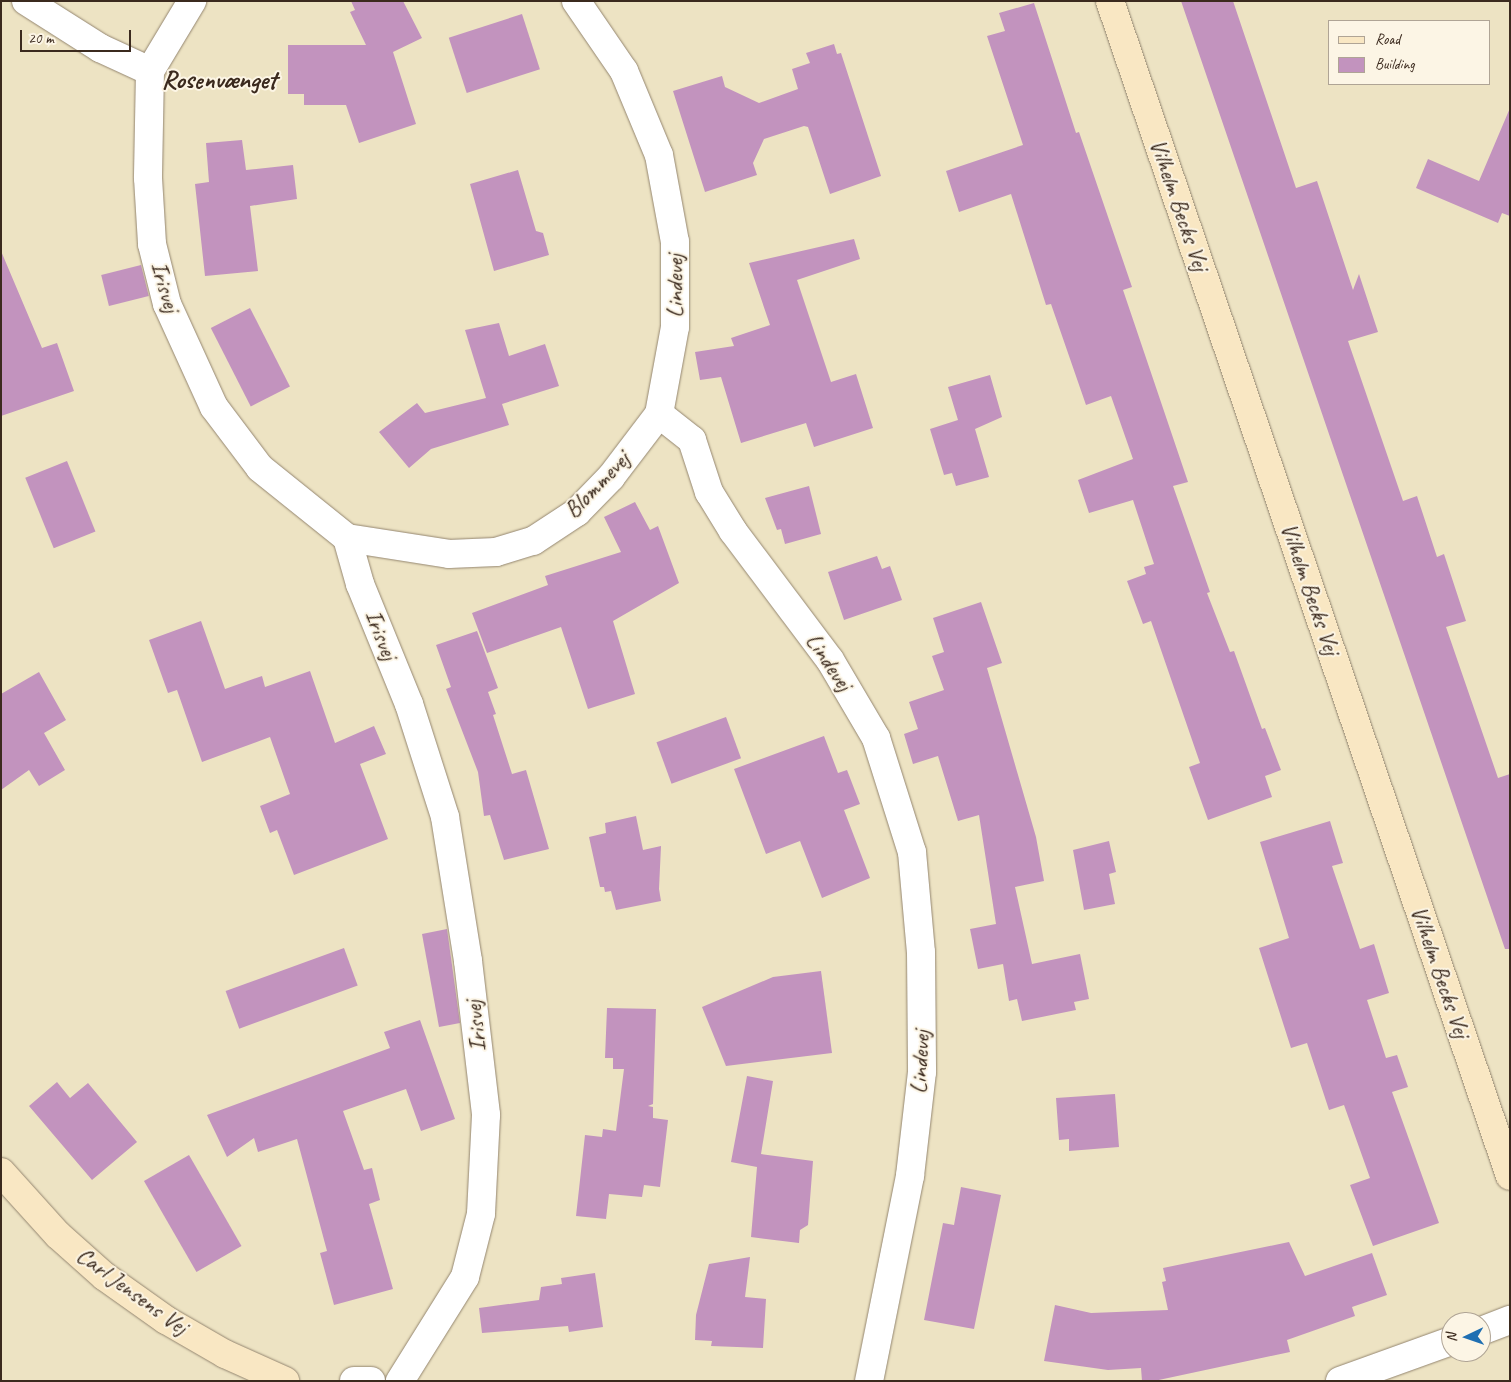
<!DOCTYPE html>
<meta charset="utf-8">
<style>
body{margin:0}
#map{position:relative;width:1511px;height:1382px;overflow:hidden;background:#ede3c3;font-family:Caveat,sans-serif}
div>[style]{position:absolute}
.building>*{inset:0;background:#c293be;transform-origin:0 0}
.roads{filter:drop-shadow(0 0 1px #948670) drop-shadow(0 0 1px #948670)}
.street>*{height:28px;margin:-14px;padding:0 14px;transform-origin:14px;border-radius:14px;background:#fff}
.secondary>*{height:28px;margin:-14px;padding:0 14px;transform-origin:14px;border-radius:14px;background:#f9e7c3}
span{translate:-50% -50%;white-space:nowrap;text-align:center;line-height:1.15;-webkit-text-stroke:4px #fcf5e5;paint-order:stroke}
.street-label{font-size:24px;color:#3b2a1e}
.quarter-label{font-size:26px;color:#3b2a1e;font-weight:700}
.frame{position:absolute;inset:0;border:2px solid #3b2a1e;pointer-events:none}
.legend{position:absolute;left:1328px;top:20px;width:162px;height:65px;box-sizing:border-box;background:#fcf5e5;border:1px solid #afa495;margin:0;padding:6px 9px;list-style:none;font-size:15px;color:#3b2a1e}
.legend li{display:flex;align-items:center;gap:10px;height:25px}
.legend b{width:25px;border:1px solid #afa495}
.north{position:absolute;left:1441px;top:1312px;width:50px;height:50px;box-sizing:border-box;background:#fcf5e5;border:1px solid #afa495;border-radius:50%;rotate:267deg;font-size:14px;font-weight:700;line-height:20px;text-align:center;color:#3b2a1e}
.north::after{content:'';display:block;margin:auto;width:18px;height:22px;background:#1f6fb2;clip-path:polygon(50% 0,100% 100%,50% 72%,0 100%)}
.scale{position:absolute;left:20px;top:30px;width:111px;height:22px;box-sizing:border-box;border:2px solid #3b2a1e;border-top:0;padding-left:6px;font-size:15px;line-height:18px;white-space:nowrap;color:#3b2a1e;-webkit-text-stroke:4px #fcf5e5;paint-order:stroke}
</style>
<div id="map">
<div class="building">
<div style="clip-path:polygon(351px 1px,403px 1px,422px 38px,393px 52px,416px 124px,359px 143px,346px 105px,304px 105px,304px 94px,288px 94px,288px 45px,366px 45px,350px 12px,355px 10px)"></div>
<div style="clip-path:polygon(1181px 1px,1233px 1px,1296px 188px,1317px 181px,1353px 290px,1359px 274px,1378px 332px,1348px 341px,1403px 501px,1417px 496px,1437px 557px,1444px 554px,1466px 621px,1446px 627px,1498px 778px,1510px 774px,1510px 949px,1505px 949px)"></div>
<div style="clip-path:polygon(1034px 3px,1076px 133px,1079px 132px,1132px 287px,1123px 290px,1188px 482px,1173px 486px,1210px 592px,1207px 593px,1230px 652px,1234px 651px,1262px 729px,1265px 728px,1281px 770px,1265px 776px,1272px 797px,1208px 820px,1189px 767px,1200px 763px,1151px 621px,1143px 624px,1127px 581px,1146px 574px,1144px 567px,1154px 564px,1133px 500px,1089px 513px,1078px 480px,1133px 459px,1111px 396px,1086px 405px,1051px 304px,1046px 305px,1011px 194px,959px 212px,946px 171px,1023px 145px,987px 36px,1005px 31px,999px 13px)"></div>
<div style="left:522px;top:14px;width:58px;height:77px;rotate:72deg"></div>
<div style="clip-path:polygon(834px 44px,837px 54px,841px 53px,881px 176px,830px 194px,808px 127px,804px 126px,764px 139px,753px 163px,757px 175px,705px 192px,673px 91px,722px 76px,725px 87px,759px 103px,798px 89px,792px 69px,810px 63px,806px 53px)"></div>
<div style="clip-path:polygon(1510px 108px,1510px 216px,1502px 213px,1498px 223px,1416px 188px,1428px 159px,1479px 181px)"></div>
<div style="clip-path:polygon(242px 140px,246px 170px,293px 165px,297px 199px,250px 206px,258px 271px,205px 276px,195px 184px,209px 182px,206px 143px)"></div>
<div style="clip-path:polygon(518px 170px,536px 231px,543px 233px,549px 255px,494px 271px,470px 184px)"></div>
<div style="clip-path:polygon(854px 239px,860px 259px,797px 280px,831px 382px,856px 374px,873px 428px,814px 447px,806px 423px,741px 443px,721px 377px,700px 380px,695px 352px,734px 346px,731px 338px,770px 325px,749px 263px)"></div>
<div style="clip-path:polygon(1px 251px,42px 348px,57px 343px,74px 391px,1px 416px)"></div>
<div style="left:141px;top:265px;width:32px;height:41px;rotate:76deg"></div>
<div style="left:250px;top:308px;width:88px;height:44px;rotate:63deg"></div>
<div style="clip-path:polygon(499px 323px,509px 356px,545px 344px,559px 386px,502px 404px,509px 425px,431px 449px,409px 468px,379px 432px,417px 403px,425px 413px,486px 398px,465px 330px)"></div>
<div style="clip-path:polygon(990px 375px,1002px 417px,975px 429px,989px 477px,956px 486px,952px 473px,944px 475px,930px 429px,958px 420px,948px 387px)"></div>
<div style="left:67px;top:461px;width:76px;height:45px;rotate:68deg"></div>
<div style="clip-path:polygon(809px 486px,821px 534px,785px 544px,781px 529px,777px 530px,765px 498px)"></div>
<div style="clip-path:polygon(635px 502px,650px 530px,658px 526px,679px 583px,613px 621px,635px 694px,588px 709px,561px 627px,487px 653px,472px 613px,548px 585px,545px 576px,621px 552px,604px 517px)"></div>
<div style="clip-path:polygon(877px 556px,882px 569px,890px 566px,902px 600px,844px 620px,828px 572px)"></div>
<div style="clip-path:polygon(981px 602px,1002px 663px,987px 668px,1036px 837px,1044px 881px,1015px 887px,1032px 964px,1080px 954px,1089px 999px,1074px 1002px,1076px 1010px,1022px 1021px,1017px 999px,1009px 1001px,1003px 964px,978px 969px,970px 929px,996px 924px,979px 815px,958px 821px,938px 756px,913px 764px,904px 734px,918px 729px,909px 702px,944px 690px,932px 656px,944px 652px,933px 618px)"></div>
<div style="clip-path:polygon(201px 621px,225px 689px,262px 676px,265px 687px,310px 671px,335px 743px,374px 726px,386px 754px,360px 764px,388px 839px,294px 875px,277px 830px,270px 833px,260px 806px,290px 794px,270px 737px,202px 762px,177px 690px,168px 693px,149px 640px)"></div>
<div style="clip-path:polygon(477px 631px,498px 688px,488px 692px,496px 714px,493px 715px,512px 774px,526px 770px,549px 849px,504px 860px,490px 815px,484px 816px,478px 772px,446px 689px,451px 687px,436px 645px)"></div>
<div style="clip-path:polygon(39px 672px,66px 720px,44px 733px,65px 770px,39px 786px,29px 770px,1px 790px,1px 694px)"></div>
<div style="left:726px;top:717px;width:44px;height:74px;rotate:70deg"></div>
<div style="clip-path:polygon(824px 736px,838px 773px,847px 770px,860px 804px,844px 810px,870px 878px,822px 898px,800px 841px,766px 854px,734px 769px)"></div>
<div style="clip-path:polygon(636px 816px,643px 850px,661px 846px,659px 889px,661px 901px,616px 910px,611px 891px,605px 892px,604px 887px,600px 887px,589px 837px,606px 833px,605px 823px)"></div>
<div style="clip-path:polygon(1330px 821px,1343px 863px,1332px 866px,1360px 949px,1374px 944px,1389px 993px,1367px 1000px,1386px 1058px,1397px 1055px,1408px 1087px,1392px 1092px,1439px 1223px,1373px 1246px,1350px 1185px,1370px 1178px,1344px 1105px,1329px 1110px,1307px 1043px,1291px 1048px,1259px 948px,1289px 938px,1260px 842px)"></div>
<div style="clip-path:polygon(1109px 841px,1116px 872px,1109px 874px,1115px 904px,1084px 910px,1073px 850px)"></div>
<div style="clip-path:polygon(447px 929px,460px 1023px,439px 1027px,422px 934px)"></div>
<div style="left:344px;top:948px;width:40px;height:126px;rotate:70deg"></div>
<div style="clip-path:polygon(821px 971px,832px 1053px,726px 1066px,702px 1007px,773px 977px)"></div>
<div style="clip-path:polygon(607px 1008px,656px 1009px,653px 1104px,648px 1106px,653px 1107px,653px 1118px,668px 1120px,660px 1187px,644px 1185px,642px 1197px,609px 1194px,606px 1219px,576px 1216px,585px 1135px,602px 1137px,603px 1129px,616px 1131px,624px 1069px,613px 1069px,613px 1058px,605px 1058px)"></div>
<div style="clip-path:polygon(420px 1020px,455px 1119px,421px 1131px,406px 1089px,343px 1111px,364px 1170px,372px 1168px,380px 1200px,369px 1204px,393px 1289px,334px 1305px,320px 1253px,327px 1251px,297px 1139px,258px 1152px,254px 1138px,227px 1157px,207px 1115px,390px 1048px,384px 1032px)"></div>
<div style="clip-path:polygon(747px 1076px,773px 1081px,761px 1154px,813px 1161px,808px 1225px,800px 1230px,799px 1243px,751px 1237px,757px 1167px,731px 1162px)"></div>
<div style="clip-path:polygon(57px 1082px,70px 1098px,88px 1083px,137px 1142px,92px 1180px,29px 1106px)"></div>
<div style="clip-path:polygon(1115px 1094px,1119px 1147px,1069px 1151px,1069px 1139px,1059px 1140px,1056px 1098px)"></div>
<div style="left:189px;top:1155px;width:105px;height:52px;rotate:60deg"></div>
<div style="clip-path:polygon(961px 1187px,1001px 1195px,974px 1329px,924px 1320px,943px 1223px,954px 1225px)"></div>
<div style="clip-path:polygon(1289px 1242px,1305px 1276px,1372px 1253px,1387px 1295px,1352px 1307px,1355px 1316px,1287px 1340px,1290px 1352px,1154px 1381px,1142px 1381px,1141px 1368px,1108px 1370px,1044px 1361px,1055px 1305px,1091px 1313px,1168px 1310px,1162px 1282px,1166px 1281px,1163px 1268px)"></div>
<div style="clip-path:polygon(750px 1257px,745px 1297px,766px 1299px,763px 1348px,711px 1346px,712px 1341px,695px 1340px,696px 1315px,709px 1264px)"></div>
<div style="clip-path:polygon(595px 1273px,603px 1327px,569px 1332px,568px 1326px,482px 1333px,479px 1308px,539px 1300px,541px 1287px,562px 1284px,561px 1278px)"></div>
</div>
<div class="roads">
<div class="street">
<div style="left:26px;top:1px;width:88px;rotate:32.4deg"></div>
<div style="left:100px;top:48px;width:55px;rotate:24.7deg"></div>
<div style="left:150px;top:71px;width:107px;rotate:91.1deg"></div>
<div style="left:148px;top:178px;width:66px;rotate:86.5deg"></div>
<div style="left:152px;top:244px;width:62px;rotate:76deg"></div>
<div style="left:167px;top:304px;width:113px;rotate:65.5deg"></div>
<div style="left:214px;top:407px;width:76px;rotate:53deg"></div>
<div style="left:260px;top:468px;width:112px;rotate:38.8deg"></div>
<div style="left:347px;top:538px;width:48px;rotate:74.2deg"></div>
<div style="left:360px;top:584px;width:130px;rotate:67.8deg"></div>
<div style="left:409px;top:704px;width:119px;rotate:72.3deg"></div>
<div style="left:445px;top:817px;width:146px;rotate:80.9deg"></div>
<div style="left:468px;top:961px;width:155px;rotate:83.3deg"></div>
<div style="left:486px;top:1115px;width:99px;rotate:92.9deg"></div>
<div style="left:481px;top:1214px;width:65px;rotate:104.3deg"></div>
<div style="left:465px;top:1277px;width:123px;rotate:122deg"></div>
<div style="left:576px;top:1px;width:85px;rotate:55.6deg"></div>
<div style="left:624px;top:71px;width:91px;rotate:67.4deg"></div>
<div style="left:659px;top:155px;width:88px;rotate:79.6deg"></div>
<div style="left:675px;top:242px;width:85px;rotate:90deg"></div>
<div style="left:675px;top:327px;width:88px;rotate:100.4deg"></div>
<div style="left:659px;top:414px;width:42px;rotate:38.2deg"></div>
<div style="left:692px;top:440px;width:55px;rotate:71.9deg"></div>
<div style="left:709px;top:492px;width:46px;rotate:58.4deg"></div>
<div style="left:733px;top:531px;width:161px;rotate:53.1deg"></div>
<div style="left:830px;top:660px;width:91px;rotate:59.5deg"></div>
<div style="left:876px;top:738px;width:120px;rotate:72.5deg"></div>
<div style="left:912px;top:852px;width:100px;rotate:84.9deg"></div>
<div style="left:921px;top:952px;width:120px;rotate:89.5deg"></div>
<div style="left:922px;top:1072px;width:105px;rotate:96.6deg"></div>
<div style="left:910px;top:1176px;width:209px;rotate:101.3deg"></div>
<div style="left:150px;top:71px;width:82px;rotate:-59deg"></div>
<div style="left:347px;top:538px;width:103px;rotate:8.9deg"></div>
<div style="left:449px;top:554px;width:47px;rotate:-2.4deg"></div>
<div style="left:496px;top:552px;width:39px;rotate:-17deg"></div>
<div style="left:533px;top:541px;width:53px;rotate:-33.4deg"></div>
<div style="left:577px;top:512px;width:49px;rotate:-45.8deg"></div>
<div style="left:611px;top:477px;width:79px;rotate:-52.7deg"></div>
<div style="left:1481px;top:1331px;width:31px;rotate:-21deg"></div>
<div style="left:354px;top:1381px;width:17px"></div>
<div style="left:1340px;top:1381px;width:118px;rotate:-19.8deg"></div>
</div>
<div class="secondary">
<div style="left:1110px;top:1px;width:1241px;rotate:71.2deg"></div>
<div style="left:1px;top:1172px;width:85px;rotate:47.9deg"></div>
<div style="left:58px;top:1235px;width:62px;rotate:41.7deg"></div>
<div style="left:104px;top:1276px;width:76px;rotate:35.4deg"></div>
<div style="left:166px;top:1320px;width:68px;rotate:30deg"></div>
<div style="left:225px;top:1354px;width:66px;rotate:24.2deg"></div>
</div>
</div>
<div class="street-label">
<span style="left:1179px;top:205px;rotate:71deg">Vilhelm Becks Vej</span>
<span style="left:675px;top:286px;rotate:-90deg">Lindevej</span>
<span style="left:165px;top:287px;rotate:73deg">Irisvej</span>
<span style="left:597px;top:485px;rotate:-46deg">Blommevej</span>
<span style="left:1310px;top:589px;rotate:71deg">Vilhelm Becks Vej</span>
<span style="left:381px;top:635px;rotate:68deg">Irisvej</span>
<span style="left:829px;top:662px;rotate:56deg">Lindevej</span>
<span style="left:1440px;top:972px;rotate:71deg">Vilhelm Becks Vej</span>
<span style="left:476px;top:1026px;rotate:-97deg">Irisvej</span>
<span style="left:920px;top:1062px;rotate:-87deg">Lindevej</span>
<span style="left:132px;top:1291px;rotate:36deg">Carl Jensens Vej</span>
</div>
<div class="quarter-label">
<span style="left:219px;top:80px">Rosenvænget</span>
</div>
<div class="frame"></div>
<ul class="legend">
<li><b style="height:6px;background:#f9e7c3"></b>Road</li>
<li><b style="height:14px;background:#c293be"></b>Building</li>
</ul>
<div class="north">N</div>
<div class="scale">20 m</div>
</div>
